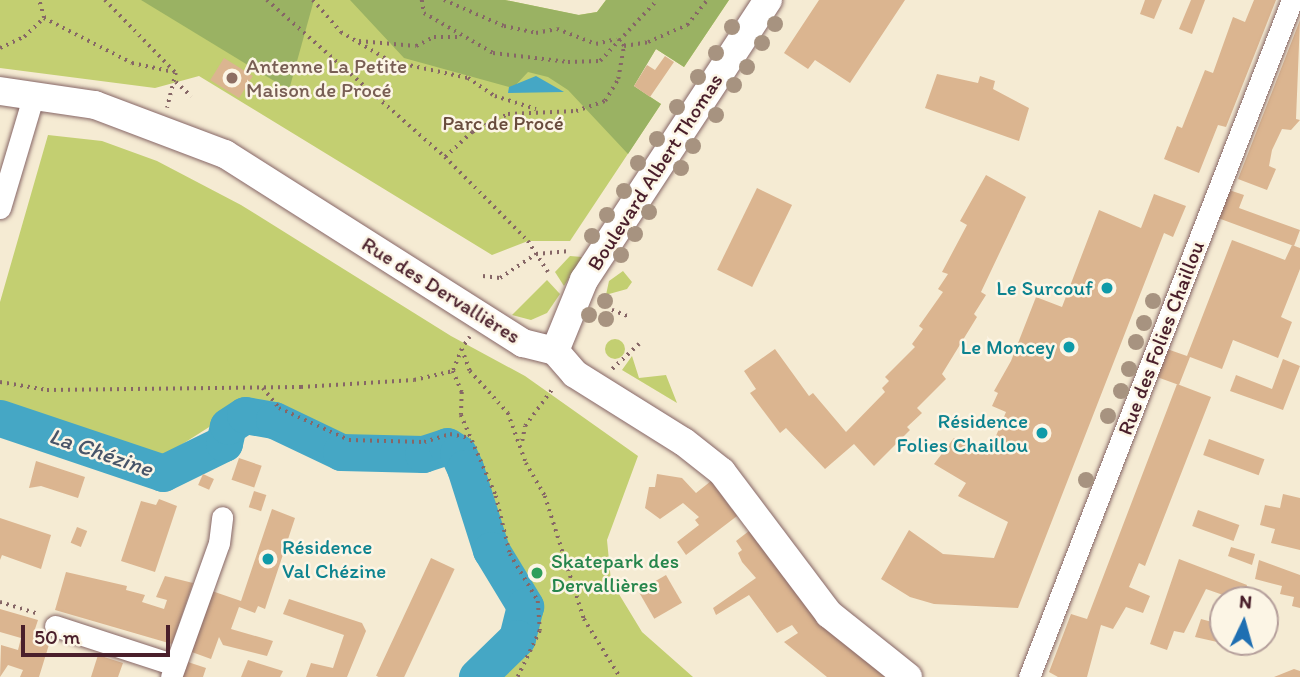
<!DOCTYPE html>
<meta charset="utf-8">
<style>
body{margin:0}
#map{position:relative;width:1300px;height:677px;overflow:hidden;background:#f5ebd3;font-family:Itim,sans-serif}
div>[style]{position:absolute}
.green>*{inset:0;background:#c3cf71}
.round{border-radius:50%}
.forest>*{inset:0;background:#9ab263}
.water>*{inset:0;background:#45a7c5}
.river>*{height:37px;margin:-18.5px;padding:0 18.5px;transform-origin:18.5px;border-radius:18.5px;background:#45a7c5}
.building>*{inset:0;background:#dbb590;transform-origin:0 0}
.path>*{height:3.5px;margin-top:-1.75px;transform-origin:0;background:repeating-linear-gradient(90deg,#866666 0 2px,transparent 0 7px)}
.roads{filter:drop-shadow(0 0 2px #866666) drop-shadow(0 0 2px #866666)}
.minor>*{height:21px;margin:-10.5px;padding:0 10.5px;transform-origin:10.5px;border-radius:10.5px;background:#fff}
.major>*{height:28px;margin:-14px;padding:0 14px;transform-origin:14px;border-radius:14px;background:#fff}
.trees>*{width:16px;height:16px;margin:-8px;border-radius:50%;background:#a79380}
.dots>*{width:19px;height:19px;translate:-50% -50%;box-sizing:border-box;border:4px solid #fcf5e5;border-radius:50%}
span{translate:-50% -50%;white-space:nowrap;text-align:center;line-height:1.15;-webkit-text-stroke:5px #fcf5e5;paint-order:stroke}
.education-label{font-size:21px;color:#785e54}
.left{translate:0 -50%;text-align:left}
.park-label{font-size:21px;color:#684b3c}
.street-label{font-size:21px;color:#4a1f2b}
.culture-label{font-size:21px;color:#0d838f}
.right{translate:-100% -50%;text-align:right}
.leisure-label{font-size:21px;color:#27864d}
.water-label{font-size:23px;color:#485569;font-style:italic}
.north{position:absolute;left:1209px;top:586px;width:70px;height:70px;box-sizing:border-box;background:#fcf5e5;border:2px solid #b59f9b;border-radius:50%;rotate:5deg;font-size:19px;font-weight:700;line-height:28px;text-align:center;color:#4a1f2b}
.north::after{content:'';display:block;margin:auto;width:24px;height:32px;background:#1f6fb2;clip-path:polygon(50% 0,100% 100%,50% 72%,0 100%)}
.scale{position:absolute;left:21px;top:625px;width:149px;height:32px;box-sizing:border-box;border:4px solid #4a1f2b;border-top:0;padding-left:9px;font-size:21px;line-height:24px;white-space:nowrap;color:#4a1f2b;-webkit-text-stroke:5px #fcf5e5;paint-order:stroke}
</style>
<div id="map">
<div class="green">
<div style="clip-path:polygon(0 0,505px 0,578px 15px,597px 12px,606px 0,729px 0,684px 67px,656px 49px,633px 86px,661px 104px,570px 241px,528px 241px,492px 255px,199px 76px,155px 88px,0 68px)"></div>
<div style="clip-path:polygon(48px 135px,102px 141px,157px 161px,241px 205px,451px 336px,525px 376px,638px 456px,607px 540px,611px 581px,642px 632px,693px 677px,494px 677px,532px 623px,526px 597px,497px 547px,469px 455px,456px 436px,421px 448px,348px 445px,256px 405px,228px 415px,159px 459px,0 404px,0 302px)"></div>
<div style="clip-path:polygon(570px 256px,582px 257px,564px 286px,555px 272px)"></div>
<div style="clip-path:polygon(623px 271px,632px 282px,627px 289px,609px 294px,610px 307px,604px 304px,609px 281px)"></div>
<div style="clip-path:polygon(547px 280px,560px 294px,547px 313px,531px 320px,512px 315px)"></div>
<div class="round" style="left:605px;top:339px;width:20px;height:20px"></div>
<div style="clip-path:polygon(632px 356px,639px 378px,666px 375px,677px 403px,622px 370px)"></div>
</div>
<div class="forest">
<div style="clip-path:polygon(141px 0,314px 0,289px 90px)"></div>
<div style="clip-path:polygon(350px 0,505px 0,579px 15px,597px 12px,606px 0,729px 0,684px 67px,656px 49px,634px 86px,661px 104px,628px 154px,568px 90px,548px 77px,528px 72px,513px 88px,404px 58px)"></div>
</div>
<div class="water">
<div style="clip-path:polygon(536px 76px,564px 92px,508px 93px,509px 87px)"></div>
</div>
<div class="river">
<div style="left:0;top:418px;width:172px;rotate:18.6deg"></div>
<div style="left:163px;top:473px;width:68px;rotate:-26.2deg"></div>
<div style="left:224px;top:443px;width:17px;rotate:-77deg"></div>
<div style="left:228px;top:426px;width:20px;rotate:-33deg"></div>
<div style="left:245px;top:415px;width:29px;rotate:10deg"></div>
<div style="left:274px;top:420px;width:74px;rotate:25.5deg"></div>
<div style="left:341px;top:452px;width:82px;rotate:1.4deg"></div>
<div style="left:423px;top:454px;width:25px;rotate:-18deg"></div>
<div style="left:447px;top:446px;width:13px;rotate:32deg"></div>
<div style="left:458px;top:453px;width:17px;rotate:65deg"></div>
<div style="left:465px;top:468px;width:86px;rotate:72.4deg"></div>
<div style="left:491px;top:550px;width:66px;rotate:58.7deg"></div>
<div style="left:525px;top:606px;width:33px;rotate:104deg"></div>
<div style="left:517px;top:638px;width:56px;rotate:135.7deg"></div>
</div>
<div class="building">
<div style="clip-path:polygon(819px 0,905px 0,850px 83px,815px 60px,808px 69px,784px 53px)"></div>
<div style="clip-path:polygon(1145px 0,1162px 0,1154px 19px,1140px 14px)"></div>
<div style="clip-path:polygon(1191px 0,1205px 0,1192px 34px,1179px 29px)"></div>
<div style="clip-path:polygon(1254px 0,1276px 0,1226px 127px,1218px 125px,1199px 173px,1164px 159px,1177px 126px,1182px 128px,1205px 70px,1213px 73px,1233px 17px,1245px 22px)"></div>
<div style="clip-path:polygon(1300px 20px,1296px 119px,1300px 120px,1291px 130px,1282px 129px,1272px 150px,1269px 166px,1276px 169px,1267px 190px,1238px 179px)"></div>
<div style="clip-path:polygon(665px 56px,674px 62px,650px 97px,634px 86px,647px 65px,655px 70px)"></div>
<div style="left:224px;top:58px;width:34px;height:26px;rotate:32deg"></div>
<div style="clip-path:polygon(937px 74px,978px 83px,980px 76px,995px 81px,993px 89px,1029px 108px,1019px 141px,925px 108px)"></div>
<div style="clip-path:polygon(986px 175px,1026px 197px,981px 292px,986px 295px,974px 314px,977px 317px,942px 374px,946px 379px,917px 408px,922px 413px,907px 427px,910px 430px,874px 466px,854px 444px,825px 469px,786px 428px,780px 433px,750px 393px,756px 389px,744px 371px,775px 349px,809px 396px,813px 393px,846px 432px,885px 392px,882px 388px,889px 381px,885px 377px,915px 347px,912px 344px,923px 329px,919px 326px,943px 292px,938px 289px,948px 274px,942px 272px,967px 225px,960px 221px)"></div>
<div style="left:757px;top:188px;width:39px;height:91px;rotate:26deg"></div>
<div style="clip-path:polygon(1229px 190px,1244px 195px,1239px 208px,1300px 230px,1294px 246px,1218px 218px)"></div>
<div style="clip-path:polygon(1154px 194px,1186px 206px,1173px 237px,1164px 233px,1018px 608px,934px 604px,910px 597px,881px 579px,909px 530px,943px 554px,994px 558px,1008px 522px,958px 496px,966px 483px,934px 464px,954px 438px,988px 455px,1006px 412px,992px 406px,998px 393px,994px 391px,1011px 361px,1036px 297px,1062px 307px,1099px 210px,1141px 228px)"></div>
<div style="clip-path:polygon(1232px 240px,1285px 260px,1292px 245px,1300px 248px,1300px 269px,1281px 317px,1292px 322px,1278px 358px,1233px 340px,1222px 369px,1190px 357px,1179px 385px,1157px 377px,1167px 349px,1187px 356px)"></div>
<div style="clip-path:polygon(1283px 359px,1300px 366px,1283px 410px,1230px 391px,1236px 375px,1272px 389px)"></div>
<div style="clip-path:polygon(1177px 384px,1211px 397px,1145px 566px,1139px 563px,1129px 587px,1150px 596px,1143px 613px,1126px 607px,1113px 629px,1101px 625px,1087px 677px,1058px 677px,1049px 672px,1071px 614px,1087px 619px)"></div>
<div style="left:1209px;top:439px;width:59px;height:17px;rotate:20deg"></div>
<div style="left:239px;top:458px;width:24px;height:23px;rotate:19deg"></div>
<div style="clip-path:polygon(36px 461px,85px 477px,78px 498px,41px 486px,29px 488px)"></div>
<div style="left:203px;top:474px;width:12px;height:12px;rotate:24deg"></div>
<div style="clip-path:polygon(657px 474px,682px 478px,696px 493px,711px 481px,737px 516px,686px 555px,677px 542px,699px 525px,695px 520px,699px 517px,683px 503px,660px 519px,645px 508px,649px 487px,655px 487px)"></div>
<div style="left:254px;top:491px;width:13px;height:17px;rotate:18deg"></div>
<div style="clip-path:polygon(1283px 494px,1300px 498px,1300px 550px,1271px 543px,1275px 529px,1260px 525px,1265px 505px,1280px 508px)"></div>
<div style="clip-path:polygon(159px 499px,177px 506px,155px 572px,121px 561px,141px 501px,156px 505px)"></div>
<div style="clip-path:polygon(272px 509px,295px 518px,265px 609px,258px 606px,255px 613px,239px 607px,231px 629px,273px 641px,267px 656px,223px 645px,219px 637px,211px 659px,189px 651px,209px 590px,241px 601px)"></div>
<div style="left:1198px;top:510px;width:44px;height:17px;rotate:20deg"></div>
<div style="clip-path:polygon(0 518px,51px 535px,41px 569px,2px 555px,0 560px)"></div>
<div style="left:77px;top:527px;width:11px;height:17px;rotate:22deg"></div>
<div style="clip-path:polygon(749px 531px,887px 677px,827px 677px,784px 642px,798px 633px,792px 625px,777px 633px,749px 595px,716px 615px,713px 608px,756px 578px,742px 562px,738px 553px,742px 550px,736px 541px)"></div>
<div style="clip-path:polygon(1231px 547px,1255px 554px,1252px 565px,1228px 556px)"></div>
<div style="left:431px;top:558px;width:26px;height:130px;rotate:25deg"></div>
<div style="clip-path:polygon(1179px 559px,1247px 585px,1243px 600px,1224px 600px,1226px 596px,1206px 589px,1184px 633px,1174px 631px,1167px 650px,1150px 644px)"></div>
<div style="clip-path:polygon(1259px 560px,1300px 575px,1300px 608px,1292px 606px,1294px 597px,1280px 594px,1282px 586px,1255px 579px)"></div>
<div style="clip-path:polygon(66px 572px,127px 586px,126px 590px,145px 595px,142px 602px,164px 609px,167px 600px,156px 597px,165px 576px,193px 583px,172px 644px,55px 610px)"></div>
<div style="left:666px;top:575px;width:32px;height:32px;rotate:60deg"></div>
<div style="clip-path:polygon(289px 599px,362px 623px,366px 631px,347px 677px,306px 677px,311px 663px,333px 668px,344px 635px,283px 614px)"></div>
<div style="clip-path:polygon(0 609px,38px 620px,34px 632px,51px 638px,39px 677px,20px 677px,23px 670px,8px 665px,0 677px,1px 645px,18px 650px,21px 638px,0 632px)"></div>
<div style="clip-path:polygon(1214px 614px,1223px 616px,1223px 642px,1245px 642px,1244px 648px,1195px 637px,1201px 619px,1212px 622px)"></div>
<div style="clip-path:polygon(98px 655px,123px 663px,118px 677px,91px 677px)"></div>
<div style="clip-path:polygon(248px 660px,283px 671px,280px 677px,241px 677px)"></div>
<div style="clip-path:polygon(185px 661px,206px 668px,203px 677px,180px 677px)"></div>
<div style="clip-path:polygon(1294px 669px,1300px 671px,1300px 677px,1274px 677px)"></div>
</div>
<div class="path">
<div style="left:105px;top:0;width:102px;rotate:45.8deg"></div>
<div style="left:176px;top:73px;width:36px;rotate:104deg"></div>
<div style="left:267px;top:0;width:237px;rotate:41.4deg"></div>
<div style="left:445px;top:157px;width:118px;rotate:45.3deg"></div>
<div style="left:528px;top:241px;width:37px;rotate:57deg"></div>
<div style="left:313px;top:0;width:43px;rotate:48.8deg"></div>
<div style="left:341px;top:32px;width:57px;rotate:30.6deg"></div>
<div style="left:390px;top:61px;width:80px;rotate:12.3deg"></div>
<div style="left:468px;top:78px;width:32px;rotate:34deg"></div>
<div style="left:495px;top:96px;width:43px;rotate:17.6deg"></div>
<div style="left:422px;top:0;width:13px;rotate:81deg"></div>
<div style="left:424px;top:13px;width:80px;rotate:30.1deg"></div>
<div style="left:493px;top:53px;width:76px;rotate:6.8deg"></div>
<div style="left:568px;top:62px;width:32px;rotate:-2deg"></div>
<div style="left:600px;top:61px;width:83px;rotate:-46.9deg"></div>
<div style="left:444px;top:0;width:65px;rotate:23.4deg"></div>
<div style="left:504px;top:26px;width:33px;rotate:12deg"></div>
<div style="left:536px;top:33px;width:21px;rotate:-11deg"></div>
<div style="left:557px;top:29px;width:42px;rotate:21deg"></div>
<div style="left:596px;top:44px;width:21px;rotate:-14deg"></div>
<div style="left:44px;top:18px;width:99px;rotate:27.1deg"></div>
<div style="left:132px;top:63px;width:43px;rotate:12.1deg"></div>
<div style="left:359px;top:41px;width:57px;rotate:5deg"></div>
<div style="left:416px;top:46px;width:20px;rotate:-27deg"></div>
<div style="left:434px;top:37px;width:24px"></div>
<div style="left:624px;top:46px;width:24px;rotate:-9deg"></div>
<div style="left:648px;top:42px;width:43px;rotate:-23.6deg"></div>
<div style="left:687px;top:25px;width:32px;rotate:-51deg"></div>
<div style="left:0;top:48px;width:26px;rotate:-25deg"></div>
<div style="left:24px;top:37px;width:28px;rotate:-44deg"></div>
<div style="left:44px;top:18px;width:19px;rotate:-106deg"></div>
<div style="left:176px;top:82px;width:21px;rotate:43deg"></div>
<div style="left:445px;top:157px;width:37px;rotate:-43deg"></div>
<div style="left:472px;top:132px;width:40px;rotate:-26.6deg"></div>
<div style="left:508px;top:114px;width:68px;rotate:-2.5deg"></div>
<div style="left:576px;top:111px;width:31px;rotate:-19deg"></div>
<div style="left:605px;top:101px;width:26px;rotate:-59deg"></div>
<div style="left:618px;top:79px;width:34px;rotate:-80deg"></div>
<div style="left:624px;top:46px;width:9px;rotate:-131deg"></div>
<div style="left:483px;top:276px;width:17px;rotate:7deg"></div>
<div style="left:500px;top:278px;width:43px;rotate:-33.7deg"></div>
<div style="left:536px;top:254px;width:34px;rotate:-5deg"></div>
<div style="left:612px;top:310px;width:17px;rotate:21deg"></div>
<div style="left:470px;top:337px;width:14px;rotate:124deg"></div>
<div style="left:462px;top:349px;width:23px;rotate:70deg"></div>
<div style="left:470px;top:371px;width:57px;rotate:47.9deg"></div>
<div style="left:508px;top:413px;width:53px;rotate:70.2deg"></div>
<div style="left:526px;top:463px;width:38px;rotate:60deg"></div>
<div style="left:545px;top:496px;width:129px;rotate:72.4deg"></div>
<div style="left:584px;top:619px;width:68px;rotate:58.2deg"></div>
<div style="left:462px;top:349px;width:24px;rotate:112deg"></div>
<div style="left:453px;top:371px;width:23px;rotate:67deg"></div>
<div style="left:462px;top:392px;width:23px;rotate:92deg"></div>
<div style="left:461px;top:415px;width:88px;rotate:66.6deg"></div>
<div style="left:496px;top:496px;width:60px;rotate:76.4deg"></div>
<div style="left:510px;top:554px;width:55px;rotate:59.2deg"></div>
<div style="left:538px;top:601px;width:30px;rotate:86deg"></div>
<div style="left:540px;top:631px;width:51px;rotate:115.6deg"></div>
<div style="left:612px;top:369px;width:37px;rotate:-43deg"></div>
<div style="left:0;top:382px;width:48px;rotate:9.7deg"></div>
<div style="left:47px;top:390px;width:254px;rotate:-0.7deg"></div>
<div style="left:301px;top:387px;width:113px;rotate:-3.5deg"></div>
<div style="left:414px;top:380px;width:40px;rotate:-13deg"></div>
<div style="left:263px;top:388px;width:26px;rotate:51deg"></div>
<div style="left:279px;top:408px;width:77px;rotate:24.6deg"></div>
<div style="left:349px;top:440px;width:75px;rotate:1.5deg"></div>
<div style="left:424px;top:442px;width:27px;rotate:-17deg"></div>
<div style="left:450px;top:434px;width:21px;rotate:11deg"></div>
<div style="left:522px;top:441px;width:15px;rotate:-79deg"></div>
<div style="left:525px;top:426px;width:47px;rotate:-53.6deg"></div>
<div style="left:0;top:602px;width:41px;rotate:17.1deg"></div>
</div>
<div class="roads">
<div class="minor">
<div style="left:0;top:208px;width:119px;rotate:-73.4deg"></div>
<div style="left:55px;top:626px;width:126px;rotate:18deg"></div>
<div style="left:171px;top:677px;width:142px;rotate:-70.3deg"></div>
<div style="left:219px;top:543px;width:26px;rotate:-83deg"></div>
<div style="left:1029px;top:677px;width:726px;rotate:-68.77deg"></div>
</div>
<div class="major">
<div style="left:0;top:91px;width:96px;rotate:8.4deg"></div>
<div style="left:95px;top:105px;width:139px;rotate:20.7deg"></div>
<div style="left:225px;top:154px;width:353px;rotate:32.4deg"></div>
<div style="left:523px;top:343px;width:33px;rotate:14deg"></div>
<div style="left:555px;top:351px;width:30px;rotate:49deg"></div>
<div style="left:575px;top:374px;width:128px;rotate:32deg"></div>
<div style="left:684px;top:442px;width:48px;rotate:38.3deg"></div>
<div style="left:722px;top:472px;width:178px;rotate:53deg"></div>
<div style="left:829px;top:614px;width:101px;rotate:38.6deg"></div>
<div style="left:555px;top:351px;width:77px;rotate:-67.8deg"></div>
<div style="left:584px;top:280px;width:335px;rotate:-56.7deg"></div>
</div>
</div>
<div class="trees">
<div style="left:775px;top:24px"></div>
<div style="left:732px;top:27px"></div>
<div style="left:762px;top:43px"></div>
<div style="left:716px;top:53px"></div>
<div style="left:747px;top:67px"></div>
<div style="left:698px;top:77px"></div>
<div style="left:734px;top:85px"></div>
<div style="left:677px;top:107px"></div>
<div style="left:716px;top:115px"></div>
<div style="left:657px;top:139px"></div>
<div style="left:693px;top:146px"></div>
<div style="left:638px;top:163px"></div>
<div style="left:681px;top:168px"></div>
<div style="left:624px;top:191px"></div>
<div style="left:649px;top:212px"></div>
<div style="left:607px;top:215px"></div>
<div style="left:635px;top:234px"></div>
<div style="left:592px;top:236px"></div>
<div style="left:621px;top:255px"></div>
<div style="left:605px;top:301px"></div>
<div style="left:1153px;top:301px"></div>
<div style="left:589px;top:315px"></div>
<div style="left:606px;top:319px"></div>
<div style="left:1144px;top:323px"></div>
<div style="left:1136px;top:342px"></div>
<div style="left:1129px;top:369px"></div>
<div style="left:1121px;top:391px"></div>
<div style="left:1108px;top:416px"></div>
<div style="left:1086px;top:480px"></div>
</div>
<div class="dots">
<div style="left:232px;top:78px;background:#8d6e63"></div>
<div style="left:1107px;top:288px;background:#0f9aa8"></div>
<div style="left:1069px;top:347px;background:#0f9aa8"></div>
<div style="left:1042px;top:433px;background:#0f9aa8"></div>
<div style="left:268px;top:559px;background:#0f9aa8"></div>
<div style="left:537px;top:573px;background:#2e9e5b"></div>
</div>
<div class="education-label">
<span class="left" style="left:246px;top:78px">Antenne La Petite<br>Maison de Procé</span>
</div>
<div class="park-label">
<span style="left:503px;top:123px">Parc de Procé</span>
</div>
<div class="street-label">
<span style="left:655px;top:172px;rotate:-57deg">Boulevard Albert Thomas</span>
<span style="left:441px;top:290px;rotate:32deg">Rue des Dervallières</span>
<span style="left:1161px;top:338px;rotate:-69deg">Rue des Folies Chaillou</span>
</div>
<div class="culture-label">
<span class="right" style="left:1093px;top:288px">Le Surcouf</span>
<span class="right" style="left:1055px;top:347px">Le Moncey</span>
<span class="right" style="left:1028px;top:433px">Résidence<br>Folies Chaillou</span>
<span class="left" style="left:282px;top:559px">Résidence<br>Val Chézine</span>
</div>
<div class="leisure-label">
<span class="left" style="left:551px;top:573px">Skatepark des<br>Dervallières</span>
</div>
<div class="water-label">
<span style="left:101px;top:452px;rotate:19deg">La Chézine</span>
</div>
<div class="north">N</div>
<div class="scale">50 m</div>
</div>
